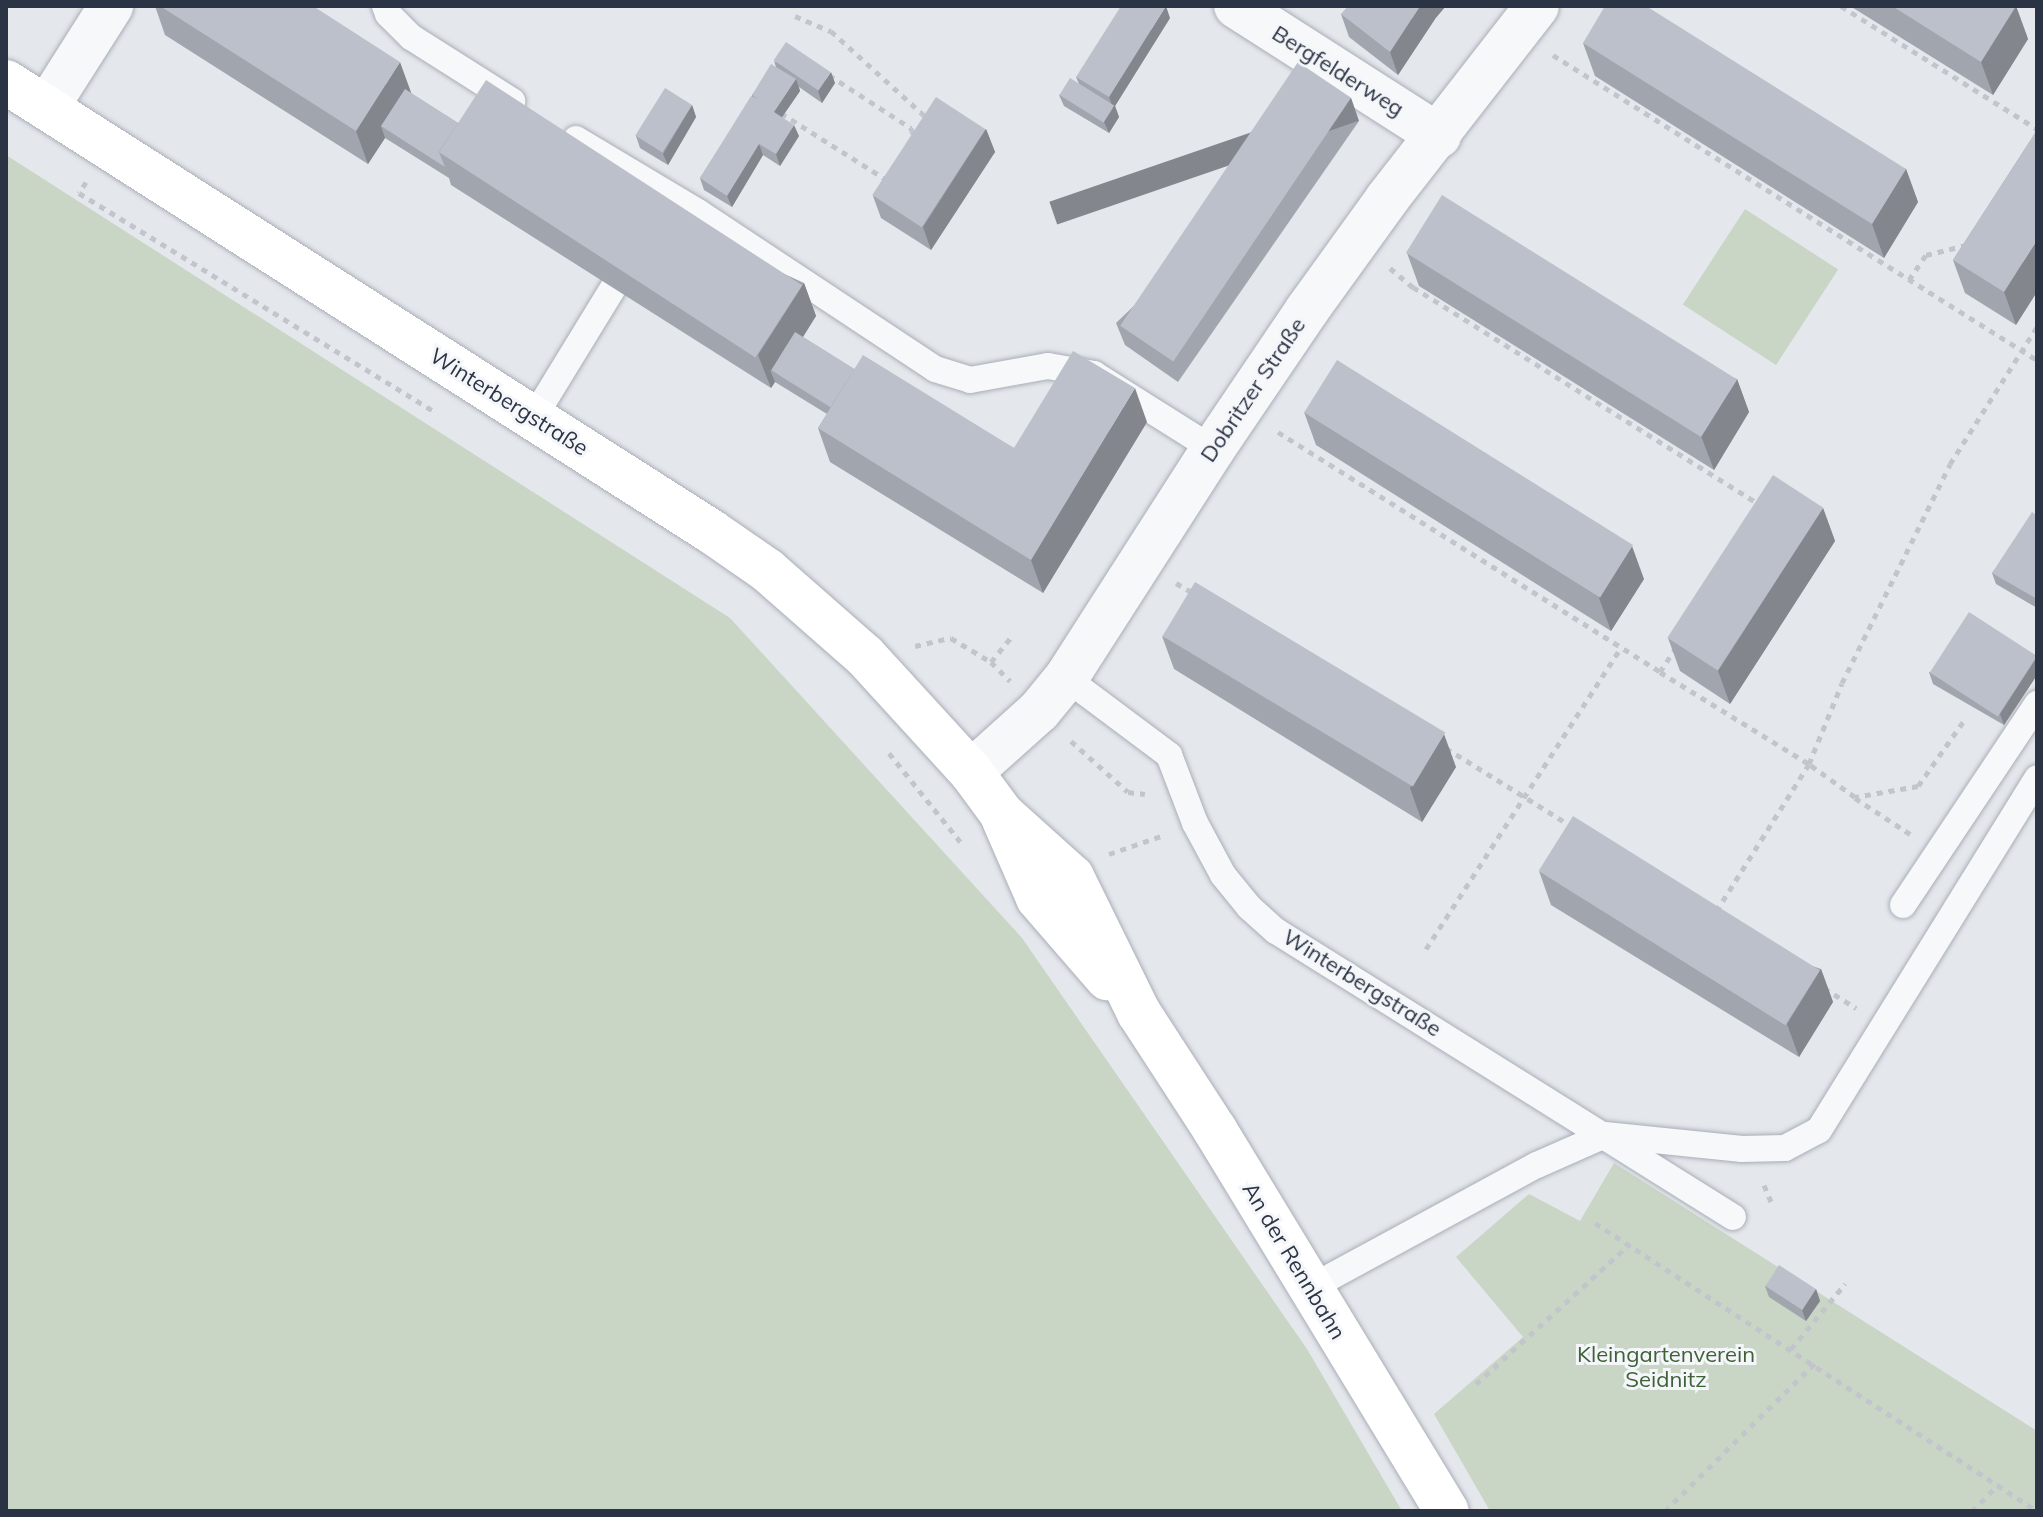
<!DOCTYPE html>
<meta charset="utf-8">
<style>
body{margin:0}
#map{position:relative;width:2043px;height:1517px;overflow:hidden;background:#e4e7ec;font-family:Mulish,sans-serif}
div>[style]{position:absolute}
.green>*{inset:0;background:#c9d6c5;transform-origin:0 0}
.path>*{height:5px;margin-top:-2.5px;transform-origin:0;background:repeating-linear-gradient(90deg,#c2c5cb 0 6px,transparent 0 12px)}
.roads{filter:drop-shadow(0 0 2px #a9aeb7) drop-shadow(0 0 2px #a9aeb7)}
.lane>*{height:26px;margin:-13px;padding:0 13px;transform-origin:13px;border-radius:13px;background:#f7f8fa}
.street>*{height:44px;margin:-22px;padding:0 22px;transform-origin:22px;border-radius:22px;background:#f7f8fa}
.secondary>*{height:44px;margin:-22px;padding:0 22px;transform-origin:22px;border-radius:22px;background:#fff}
.wall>*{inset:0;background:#a1a5ae}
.shaded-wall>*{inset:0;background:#83868d;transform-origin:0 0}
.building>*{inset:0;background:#bbc0ca;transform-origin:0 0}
span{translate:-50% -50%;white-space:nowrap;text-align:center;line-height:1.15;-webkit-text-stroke:6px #f4f6f9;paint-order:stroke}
.street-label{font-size:22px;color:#2b3445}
.park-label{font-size:22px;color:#3f6138}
.frame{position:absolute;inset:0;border:8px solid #2b3445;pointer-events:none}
</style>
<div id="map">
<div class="green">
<div style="clip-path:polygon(6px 155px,730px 618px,1022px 938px,1307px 1349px,1402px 1511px,6px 1511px)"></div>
<div style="left:1745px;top:209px;width:111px;height:114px;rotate:33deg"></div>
<div style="clip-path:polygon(1614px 1163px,2037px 1431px,2037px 1511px,1490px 1511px,1434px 1414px,1523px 1337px,1456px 1257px,1529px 1194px,1580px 1221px)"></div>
</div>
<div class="path">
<div style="left:1841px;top:6px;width:231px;rotate:32.1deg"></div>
<div style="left:795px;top:16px;width:39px;rotate:23deg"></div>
<div style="left:831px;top:31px;width:132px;rotate:42.2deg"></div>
<div style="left:1553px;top:55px;width:572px;rotate:32.22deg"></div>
<div style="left:829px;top:75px;width:98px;rotate:32.9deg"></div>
<div style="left:911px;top:128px;width:12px;rotate:70deg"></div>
<div style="left:781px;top:113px;width:125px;rotate:32.3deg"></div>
<div style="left:86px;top:182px;width:13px;rotate:122deg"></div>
<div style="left:79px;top:193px;width:416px;rotate:31.6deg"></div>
<div style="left:1390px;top:268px;width:30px;rotate:40deg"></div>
<div style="left:1413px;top:287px;width:408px;rotate:32.1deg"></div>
<div style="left:1909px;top:280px;width:30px;rotate:-56deg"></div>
<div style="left:1926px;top:255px;width:42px;rotate:-13.7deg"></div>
<div style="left:1278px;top:432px;width:451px;rotate:32.1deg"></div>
<div style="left:1660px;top:672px;width:27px;rotate:-57deg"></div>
<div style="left:1176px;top:583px;width:22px;rotate:30deg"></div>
<div style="left:915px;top:646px;width:37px;rotate:-13deg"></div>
<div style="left:951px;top:638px;width:47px;rotate:31deg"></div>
<div style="left:991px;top:662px;width:27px;rotate:45deg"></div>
<div style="left:991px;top:662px;width:32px;rotate:-51deg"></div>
<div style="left:1660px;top:672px;width:175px;rotate:31.7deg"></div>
<div style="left:1809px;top:764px;width:173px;rotate:122.2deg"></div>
<div style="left:1963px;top:722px;width:78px;rotate:125.1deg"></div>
<div style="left:1918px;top:786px;width:64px;rotate:170.1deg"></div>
<div style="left:1855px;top:797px;width:57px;rotate:-144.3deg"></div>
<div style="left:1809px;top:764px;width:87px;rotate:-67.8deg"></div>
<div style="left:1842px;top:683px;width:244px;rotate:-63.7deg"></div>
<div style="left:1950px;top:464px;width:162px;rotate:-57.6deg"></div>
<div style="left:1071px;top:741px;width:76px;rotate:41.8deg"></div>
<div style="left:1128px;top:792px;width:17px;rotate:7deg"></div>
<div style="left:1446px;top:748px;width:150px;rotate:31.9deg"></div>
<div style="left:889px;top:753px;width:118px;rotate:51.2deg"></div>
<div style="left:1855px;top:798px;width:66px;rotate:33.2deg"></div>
<div style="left:1109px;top:854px;width:58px;rotate:-19.1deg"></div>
<div style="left:1426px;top:949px;width:359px;rotate:-57.1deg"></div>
<div style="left:1824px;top:988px;width:38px;rotate:32deg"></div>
<div style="left:1764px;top:1185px;width:21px;rotate:67deg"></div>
<div style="left:1595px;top:1223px;width:528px;rotate:33.09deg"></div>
<div style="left:1791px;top:1349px;width:85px;rotate:-50.3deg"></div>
<div style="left:1476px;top:1384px;width:208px;rotate:-42.3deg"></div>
<div style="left:1665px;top:1511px;width:211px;rotate:-44.6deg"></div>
<div style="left:1972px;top:1511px;width:37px;rotate:-45deg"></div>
</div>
<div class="roads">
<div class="lane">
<div style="left:385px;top:6px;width:9px;rotate:69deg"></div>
<div style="left:388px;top:14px;width:33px;rotate:45deg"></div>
<div style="left:411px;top:37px;width:120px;rotate:32.4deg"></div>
<div style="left:576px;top:139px;width:142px;rotate:30.9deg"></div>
<div style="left:698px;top:212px;width:284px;rotate:33.5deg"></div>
<div style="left:935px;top:369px;width:37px;rotate:17deg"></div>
<div style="left:970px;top:380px;width:79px;rotate:-10.2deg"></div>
<div style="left:1048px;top:366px;width:47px;rotate:9.9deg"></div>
<div style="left:1094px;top:374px;width:141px;rotate:32.2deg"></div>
<div style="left:534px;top:417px;width:151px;rotate:-58.5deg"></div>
<div style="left:1066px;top:678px;width:129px;rotate:36.8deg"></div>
<div style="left:1169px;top:755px;width:73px;rotate:69.1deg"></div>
<div style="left:1195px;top:823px;width:59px;rotate:61.7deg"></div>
<div style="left:1223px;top:875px;width:41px;rotate:50.9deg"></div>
<div style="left:1249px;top:907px;width:36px;rotate:42deg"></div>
<div style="left:1276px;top:931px;width:539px;rotate:32.04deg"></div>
<div style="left:1903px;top:905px;width:242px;rotate:-56.3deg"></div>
<div style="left:1310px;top:1288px;width:258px;rotate:-28.5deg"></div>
<div style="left:1537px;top:1165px;width:74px;rotate:-23.8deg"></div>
<div style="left:1605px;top:1135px;width:138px;rotate:5.8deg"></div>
<div style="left:1742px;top:1149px;width:43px;rotate:-1.3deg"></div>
<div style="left:1785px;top:1148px;width:38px;rotate:-28deg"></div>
<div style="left:1819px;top:1130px;width:414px;rotate:-58.2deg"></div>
</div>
<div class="street">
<div style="left:1236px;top:6px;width:241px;rotate:32.6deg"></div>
<div style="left:47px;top:107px;width:120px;rotate:-57.6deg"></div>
<div style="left:971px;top:772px;width:91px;rotate:-41.9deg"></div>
<div style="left:1039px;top:711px;width:43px;rotate:-50.7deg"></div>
<div style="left:1066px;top:678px;width:272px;rotate:-57.3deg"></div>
<div style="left:1213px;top:449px;width:168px;rotate:-55.9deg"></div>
<div style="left:1307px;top:310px;width:137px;rotate:-54.2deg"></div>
<div style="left:1387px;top:199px;width:244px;rotate:-52.1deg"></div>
</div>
<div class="secondary">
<div style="left:6px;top:82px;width:837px;rotate:32.51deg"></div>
<div style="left:712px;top:532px;width:67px;rotate:34.6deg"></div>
<div style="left:767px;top:570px;width:130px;rotate:41.3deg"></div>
<div style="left:865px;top:656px;width:157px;rotate:47.6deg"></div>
<div style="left:971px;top:772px;width:52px;rotate:53.6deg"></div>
<div style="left:1002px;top:814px;width:94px;rotate:42deg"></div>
<div style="left:1072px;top:877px;width:152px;rotate:63.8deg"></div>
<div style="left:1139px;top:1013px;width:140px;rotate:57deg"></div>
<div style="left:1215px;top:1130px;width:446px;rotate:58.7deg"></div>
<div style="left:1004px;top:820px;width:85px;rotate:66.4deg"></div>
<div style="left:1038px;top:898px;width:106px;rotate:49.2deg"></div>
</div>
</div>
<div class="wall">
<div style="clip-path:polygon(155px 6px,160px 6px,412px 94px,458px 123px,804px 283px,816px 316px,803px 337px,854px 369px,1014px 448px,1147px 422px,1043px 593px,830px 462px,818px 428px,827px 414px,775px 382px,771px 388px,451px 185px,449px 178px,385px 138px,368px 164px,165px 35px)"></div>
<div style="clip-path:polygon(1850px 6px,2016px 6px,2028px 39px,1993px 95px)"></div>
<div style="clip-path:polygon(1341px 14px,1435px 19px,1398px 75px,1349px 37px)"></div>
<div style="clip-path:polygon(1170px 18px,1115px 106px,1119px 117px,1109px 133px,1064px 106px,1059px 95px,1079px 84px,1076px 77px)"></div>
<div style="clip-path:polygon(1583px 43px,1906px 169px,1918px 202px,1884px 258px,1595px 76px)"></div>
<div style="clip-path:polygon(774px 61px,835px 83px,822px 103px,799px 87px,800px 91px,782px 117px,799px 136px,780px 166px,763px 155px,732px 207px,704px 190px,700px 178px,752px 97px,752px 95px,776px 67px)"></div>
<div style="clip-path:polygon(1351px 98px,1359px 121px,1178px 382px,1125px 345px,1116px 323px)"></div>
<div style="clip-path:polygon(692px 105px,696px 117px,668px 165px,640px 148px,636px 136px)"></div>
<div style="clip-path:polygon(986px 129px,995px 152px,931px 250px,881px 218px,873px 196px)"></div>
<div style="clip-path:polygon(2037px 130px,2016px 325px,1965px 293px,1953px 260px)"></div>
<div style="clip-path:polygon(1407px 253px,1737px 379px,1749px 412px,1714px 470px,1419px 286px)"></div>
<div style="clip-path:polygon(1304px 412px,1644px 579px,1611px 631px,1316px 445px)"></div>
<div style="clip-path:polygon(1823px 508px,1835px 541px,1730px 704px,1680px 671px,1668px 638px)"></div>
<div style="clip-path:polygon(2037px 516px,2037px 608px,1996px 584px,1992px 573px)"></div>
<div style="clip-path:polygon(1162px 636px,1456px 767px,1422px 822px,1174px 669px)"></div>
<div style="clip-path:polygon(2037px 656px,2037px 675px,2004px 725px,1933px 684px,1929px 672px)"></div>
<div style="clip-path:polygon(1539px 871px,1821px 969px,1833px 1002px,1799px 1057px,1551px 905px)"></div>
<div style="clip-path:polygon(1765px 1286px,1816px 1289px,1820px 1301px,1806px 1321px,1769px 1297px)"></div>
</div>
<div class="shaded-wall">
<div style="clip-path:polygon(1166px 6px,1170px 18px,1115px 106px,1119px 117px,1109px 133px,1104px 122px,1113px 108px,1109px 97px)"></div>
<div style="clip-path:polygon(1420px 6px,1446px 6px,1435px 19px,1398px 75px,1390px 52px)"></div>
<div style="clip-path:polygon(2016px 6px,2028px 39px,1993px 95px,1981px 62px)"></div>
<div style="clip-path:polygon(400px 62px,412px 95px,381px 126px,385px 138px,368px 164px,356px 131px)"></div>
<div style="clip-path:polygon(831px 72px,835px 83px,822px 103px,818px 91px)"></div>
<div style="clip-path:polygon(796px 79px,800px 91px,778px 123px,774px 112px)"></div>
<div style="left:1351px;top:98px;width:24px;height:319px;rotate:71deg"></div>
<div style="clip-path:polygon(692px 105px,696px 117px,668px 165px,663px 154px)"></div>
<div style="clip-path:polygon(794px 125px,799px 136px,780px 166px,776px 154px)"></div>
<div style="clip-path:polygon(986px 129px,995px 152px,931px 250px,923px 227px)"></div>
<div style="clip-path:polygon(759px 144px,763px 155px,732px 207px,727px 196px)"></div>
<div style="clip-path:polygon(1906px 169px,1918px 202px,1884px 258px,1872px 224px)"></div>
<div style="clip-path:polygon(2037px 240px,2037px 292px,2016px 325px,2004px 292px)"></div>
<div style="clip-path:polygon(804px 283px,816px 316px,779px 375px,770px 370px,775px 382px,771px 388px,758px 355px)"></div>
<div style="clip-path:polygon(1737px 379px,1749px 412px,1714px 470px,1701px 436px)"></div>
<div style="clip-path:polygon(1135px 388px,1147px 422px,1043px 593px,1031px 560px)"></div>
<div style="clip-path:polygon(1823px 508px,1835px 541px,1730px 704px,1718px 671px)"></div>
<div style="clip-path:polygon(1632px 546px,1644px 579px,1611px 631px,1599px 598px)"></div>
<div style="clip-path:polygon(2037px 657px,2037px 675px,2004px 725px,2000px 714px)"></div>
<div style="clip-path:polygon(1444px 734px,1456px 767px,1422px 822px,1410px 788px)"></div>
<div style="clip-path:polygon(1821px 969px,1833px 1002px,1799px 1057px,1787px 1024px)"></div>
<div style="clip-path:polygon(1816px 1289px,1820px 1301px,1806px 1321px,1802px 1310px)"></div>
</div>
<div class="building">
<div style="clip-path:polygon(160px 6px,313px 6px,400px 62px,356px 131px)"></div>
<div style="clip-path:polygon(1121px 6px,1166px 6px,1109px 97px,1076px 77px)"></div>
<div style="clip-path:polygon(1348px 6px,1420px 6px,1390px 52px,1341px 14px)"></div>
<div style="clip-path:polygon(1605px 6px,1646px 6px,1906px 169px,1872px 224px,1583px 43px)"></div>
<div style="clip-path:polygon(1892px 6px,2016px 6px,1981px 62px)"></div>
<div style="left:786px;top:42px;width:54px;height:22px;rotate:34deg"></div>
<div style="left:1298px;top:62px;width:64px;height:318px;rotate:34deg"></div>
<div style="clip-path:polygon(771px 64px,796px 79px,774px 112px,794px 125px,776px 154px,759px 144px,727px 196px,700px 178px,751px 96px,758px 99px,752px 95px)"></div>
<div style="left:1070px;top:78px;width:52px;height:20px;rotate:32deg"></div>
<div style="left:486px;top:80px;width:377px;height:86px;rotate:33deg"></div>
<div style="left:665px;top:88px;width:32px;height:56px;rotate:32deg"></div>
<div style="clip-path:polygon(405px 89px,458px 123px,439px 152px,445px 167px,381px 126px)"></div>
<div style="left:936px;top:97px;width:59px;height:117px;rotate:33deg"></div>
<div style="clip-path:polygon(2037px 130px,2037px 240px,2004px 292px,1953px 260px)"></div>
<div style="left:1442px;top:195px;width:348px;height:68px;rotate:32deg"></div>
<div style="left:795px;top:332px;width:70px;height:45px;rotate:32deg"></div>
<div style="clip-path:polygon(1073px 351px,1135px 388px,1031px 560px,818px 428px,863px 355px,1014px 448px)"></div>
<div style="left:1337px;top:360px;width:349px;height:62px;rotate:32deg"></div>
<div style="left:1773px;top:475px;width:60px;height:194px;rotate:33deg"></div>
<div style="clip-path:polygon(2032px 512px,2037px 516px,2037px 599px,1992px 573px)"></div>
<div style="left:1195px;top:582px;width:292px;height:63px;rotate:31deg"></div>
<div style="left:1969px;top:612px;width:81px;height:72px;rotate:33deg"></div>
<div style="left:1573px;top:816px;width:291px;height:65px;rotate:32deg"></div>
<div style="left:1779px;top:1265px;width:44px;height:25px;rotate:33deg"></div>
</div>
<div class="street-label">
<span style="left:1338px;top:71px;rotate:32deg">Bergfelderweg</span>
<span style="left:1253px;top:390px;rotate:-56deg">Dobritzer Straße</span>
<span style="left:509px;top:402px;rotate:32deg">Winterbergstraße</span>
<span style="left:1362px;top:983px;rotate:32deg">Winterbergstraße</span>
<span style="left:1294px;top:1261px;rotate:59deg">An der Rennbahn</span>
</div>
<div class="park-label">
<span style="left:1666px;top:1367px">Kleingartenverein<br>Seidnitz</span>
</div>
<div class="frame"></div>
</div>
